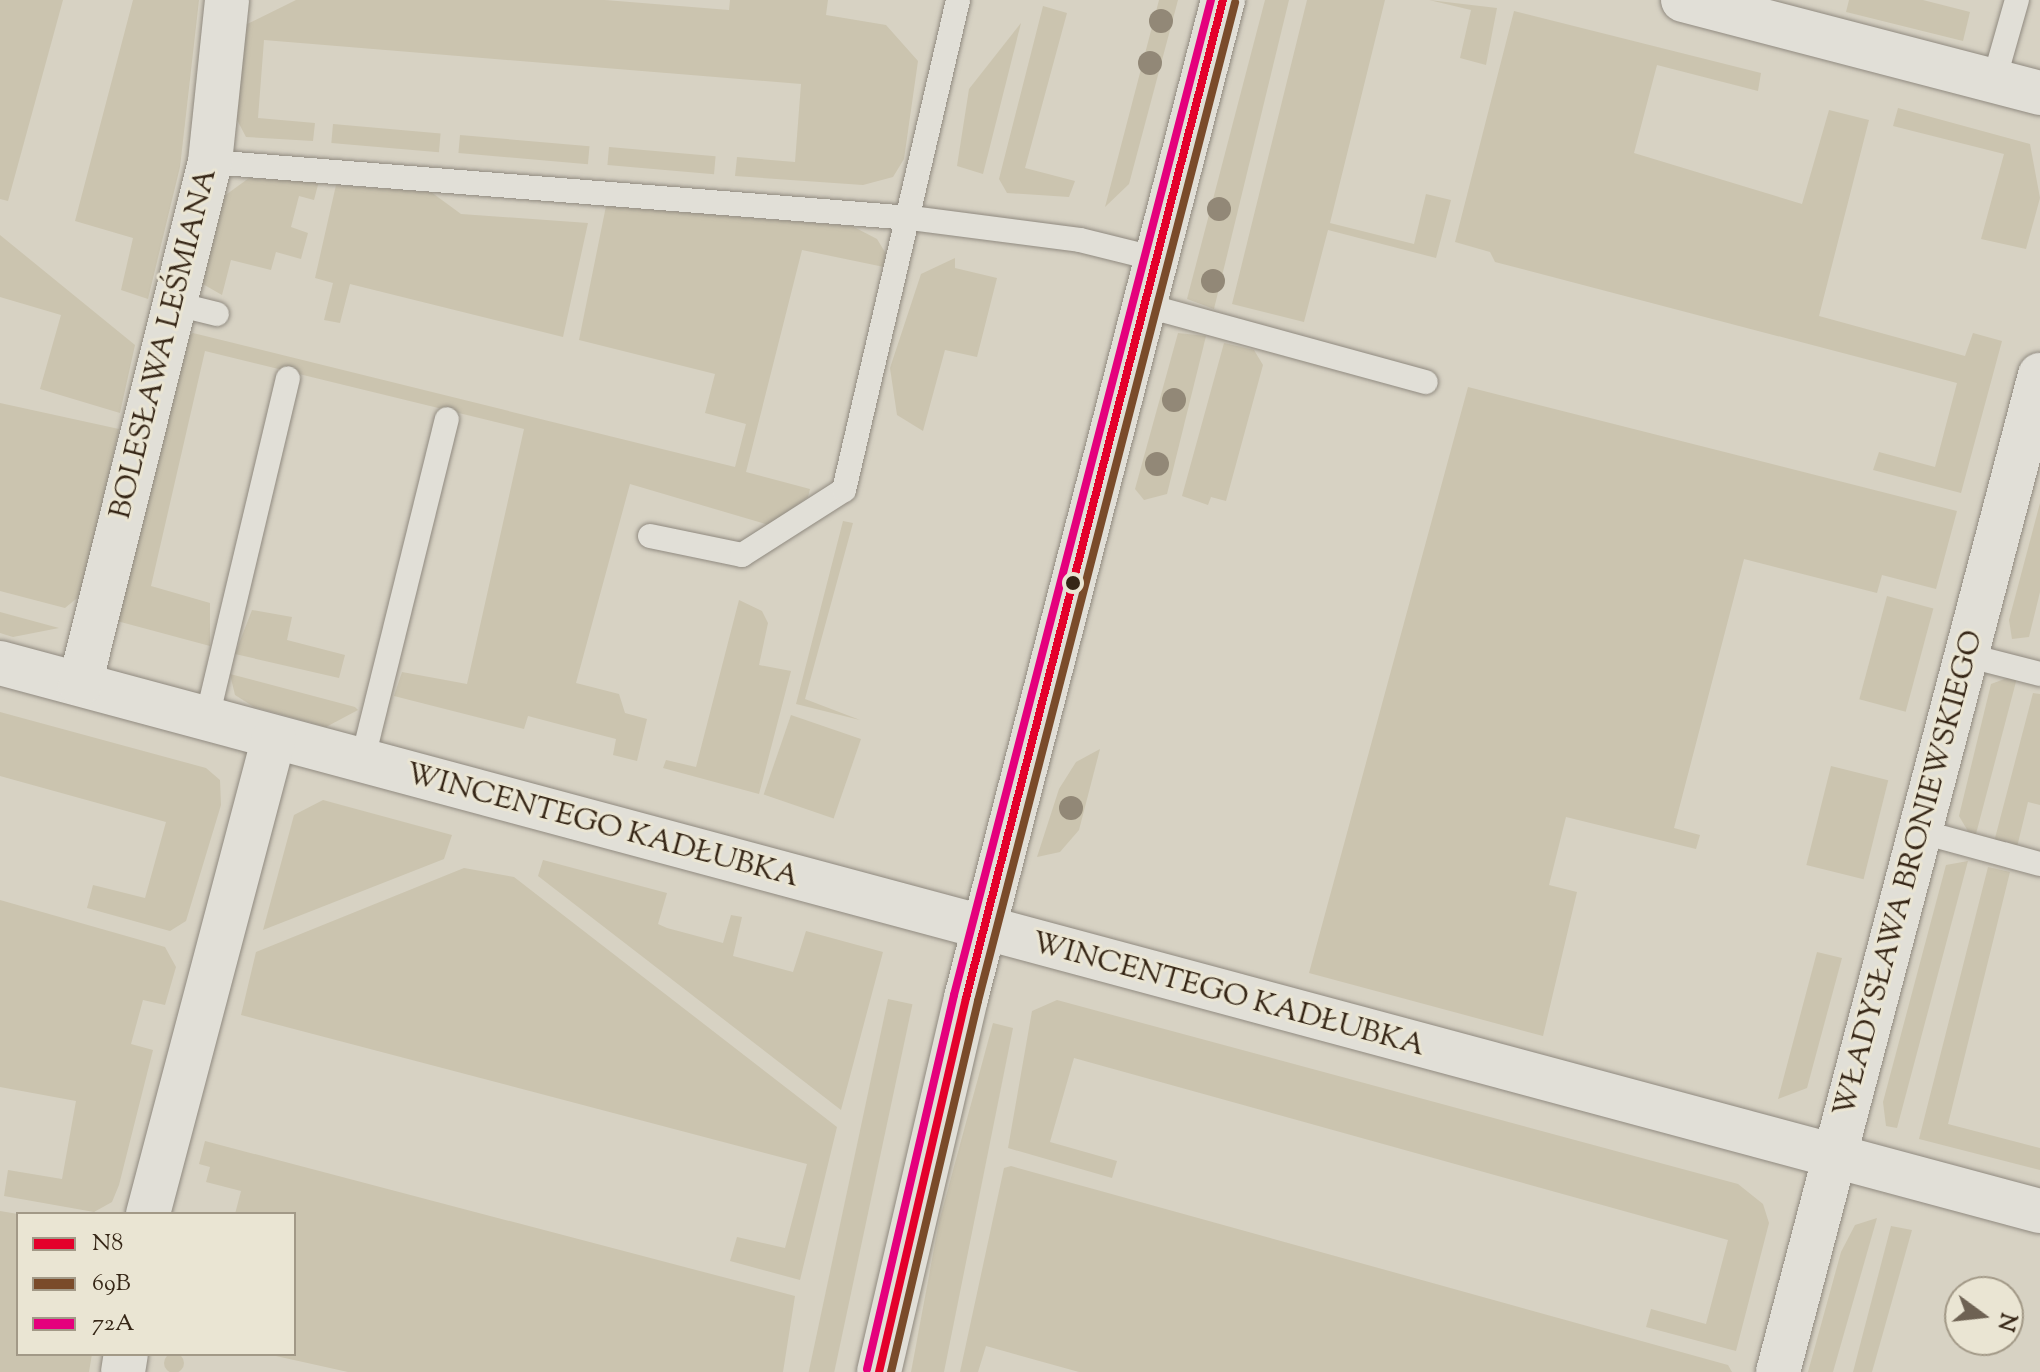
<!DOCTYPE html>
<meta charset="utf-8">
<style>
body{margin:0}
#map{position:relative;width:2040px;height:1372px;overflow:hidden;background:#d7d2c3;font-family:"Sorts Mill Goudy",serif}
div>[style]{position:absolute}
.green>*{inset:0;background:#cbc4af;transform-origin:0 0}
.round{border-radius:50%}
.roads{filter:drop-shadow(0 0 2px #908a80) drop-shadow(0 0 2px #908a80)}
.lane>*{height:24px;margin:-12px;padding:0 12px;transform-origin:12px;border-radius:12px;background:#e1dfd7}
.street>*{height:44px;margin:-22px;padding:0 22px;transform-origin:22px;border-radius:22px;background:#e1dfd7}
.secondary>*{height:44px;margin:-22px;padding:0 22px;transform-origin:22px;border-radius:22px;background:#e1dfd7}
.bus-1>*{height:8px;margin:-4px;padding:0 4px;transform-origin:4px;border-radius:4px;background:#e4002b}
.bus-2>*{height:8px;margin:-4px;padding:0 4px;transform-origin:4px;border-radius:4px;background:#7a4b2a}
.bus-3>*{height:8px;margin:-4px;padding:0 4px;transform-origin:4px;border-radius:4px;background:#e5007d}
.trees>*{width:24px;height:24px;margin:-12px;border-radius:50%;background:#928877}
.dots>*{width:22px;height:22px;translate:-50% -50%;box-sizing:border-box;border:4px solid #eae5d3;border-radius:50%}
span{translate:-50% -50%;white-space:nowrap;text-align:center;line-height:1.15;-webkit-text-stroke:6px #eae5d3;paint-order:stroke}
.street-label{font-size:30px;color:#362616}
.legend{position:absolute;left:16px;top:1212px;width:280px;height:144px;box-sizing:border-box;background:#eae5d3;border:2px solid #a29987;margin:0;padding:10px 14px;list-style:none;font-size:24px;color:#362616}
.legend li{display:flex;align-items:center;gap:16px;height:40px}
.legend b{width:40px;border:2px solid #a29987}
.north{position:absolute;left:1944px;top:1276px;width:80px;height:80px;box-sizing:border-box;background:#eae5d3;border:2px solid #a29987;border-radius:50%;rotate:105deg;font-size:22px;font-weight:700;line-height:32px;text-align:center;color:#362616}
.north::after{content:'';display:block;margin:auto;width:28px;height:36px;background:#6e6253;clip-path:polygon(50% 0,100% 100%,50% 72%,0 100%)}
</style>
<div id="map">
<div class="green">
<div style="clip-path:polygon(0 0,63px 0,8px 201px,0 199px)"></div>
<div style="clip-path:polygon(133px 0,199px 0,180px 167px,148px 299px,121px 290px,133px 238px,75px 221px)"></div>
<div style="clip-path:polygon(296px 0,605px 0,729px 10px,730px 0,828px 0,826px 15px,886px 25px,918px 61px,904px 159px,893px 177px,863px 185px,735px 176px,737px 157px,795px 162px,801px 84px,264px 40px,258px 118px,315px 123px,313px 141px,246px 137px,234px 114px,237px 29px)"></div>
<div style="clip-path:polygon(1159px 0,1178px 0,1129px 184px,1105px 207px)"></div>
<div style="clip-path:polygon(1265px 0,1289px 0,1214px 309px,1187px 299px)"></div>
<div style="clip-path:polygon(1307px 0,1385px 0,1330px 223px,1414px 244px,1426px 194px,1451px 200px,1436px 258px,1328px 230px,1304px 322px,1232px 304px)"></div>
<div style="clip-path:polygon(1429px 0,1497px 8px,1486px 65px,1460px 58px,1471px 10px)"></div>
<div style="clip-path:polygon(1849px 0,1923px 0,1970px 12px,1963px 41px,1846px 12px)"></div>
<div style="clip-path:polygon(1043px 6px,1067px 13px,1025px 168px,1075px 181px,1069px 197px,1007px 193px,999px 179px)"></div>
<div style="clip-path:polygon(1514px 11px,1761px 73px,1758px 91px,1657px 65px,1634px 153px,1802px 204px,1829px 110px,1869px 120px,1819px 316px,1965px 356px,1973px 333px,2002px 341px,1961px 493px,1873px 470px,1879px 452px,1935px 467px,1957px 383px,1495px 262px,1490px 252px,1455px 242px)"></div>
<div style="clip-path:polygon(1021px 23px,983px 174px,957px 166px,969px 89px)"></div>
<div style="clip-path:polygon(1898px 108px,2030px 144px,2040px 198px,2026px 249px,1981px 239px,2004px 154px,1893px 126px)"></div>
<div style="left:333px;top:124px;width:108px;height:19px;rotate:5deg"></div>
<div style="left:460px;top:135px;width:130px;height:18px;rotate:5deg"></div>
<div style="left:609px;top:147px;width:107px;height:18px;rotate:5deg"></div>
<div style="clip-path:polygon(249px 178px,319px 181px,314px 200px,299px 196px,291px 227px,308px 233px,301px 259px,276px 252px,271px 270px,231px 260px,222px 295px,201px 283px,216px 202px)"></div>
<div style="clip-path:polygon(336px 185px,431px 192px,461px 214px,588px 223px,563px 337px,350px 284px,340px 323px,324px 320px,333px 283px,315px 278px)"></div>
<div style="clip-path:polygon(606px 206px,852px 226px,877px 239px,888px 257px,884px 267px,802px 250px,746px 472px,810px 489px,808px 497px,769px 525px,630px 484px,576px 683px,619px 694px,625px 713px,647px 719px,637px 761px,613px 755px,616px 739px,562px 725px,528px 716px,524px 729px,394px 696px,402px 672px,467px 684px,524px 429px,205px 351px,151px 586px,210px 603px,210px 646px,117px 621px,181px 339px,193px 333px,735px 467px,746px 424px,705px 413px,715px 374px,579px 340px)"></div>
<div style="clip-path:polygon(0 235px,135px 345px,120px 413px,40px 389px,61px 315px,0 297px)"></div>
<div style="clip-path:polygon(955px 258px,955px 268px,997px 278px,977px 357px,945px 350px,923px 431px,897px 415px,890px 368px,921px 274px)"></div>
<div style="clip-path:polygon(1178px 333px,1206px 336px,1167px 494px,1144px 500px,1135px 489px)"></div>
<div style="clip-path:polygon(1224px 343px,1254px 350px,1263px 365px,1226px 501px,1211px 497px,1208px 505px,1182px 496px)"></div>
<div style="clip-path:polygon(1468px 387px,1957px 511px,1936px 589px,1882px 575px,1877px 593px,1744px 559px,1674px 828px,1700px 835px,1696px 849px,1566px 817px,1549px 885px,1577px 892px,1543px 1036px,1309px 973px)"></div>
<div style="clip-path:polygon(0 403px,119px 429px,82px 594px,65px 608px,0 591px)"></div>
<div style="clip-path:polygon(2040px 503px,2040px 592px,2029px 637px,2012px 639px,2009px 620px)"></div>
<div style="clip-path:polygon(843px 521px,853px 523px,805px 699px,860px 720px,796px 704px)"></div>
<div style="left:1887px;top:596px;width:48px;height:107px;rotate:15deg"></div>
<div style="clip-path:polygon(739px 600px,762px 611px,768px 623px,759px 665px,791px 671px,759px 794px,663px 768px,666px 760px,696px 767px)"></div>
<div style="clip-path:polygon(252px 610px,292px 617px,287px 640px,345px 655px,339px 678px,235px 654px)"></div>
<div style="clip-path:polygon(0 612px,59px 628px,13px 637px,0 633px)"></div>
<div style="clip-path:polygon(230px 674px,355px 707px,358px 710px,326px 727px,254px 707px,235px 695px)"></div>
<div style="clip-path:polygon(2018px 674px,1976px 834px,1969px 833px,1959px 816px,1991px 684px)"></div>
<div style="clip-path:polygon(2033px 693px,2040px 694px,2040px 805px,2028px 802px,2017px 847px,1994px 842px)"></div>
<div style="clip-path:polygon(0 712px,206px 768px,220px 780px,221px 805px,186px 921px,170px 931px,87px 908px,93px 885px,145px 898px,166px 822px,0 776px)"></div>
<div style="left:791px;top:715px;width:74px;height:84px;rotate:19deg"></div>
<div style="clip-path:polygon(1100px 749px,1079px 830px,1060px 852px,1037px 857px,1059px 789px,1076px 762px)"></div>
<div style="left:1831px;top:766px;width:59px;height:102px;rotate:14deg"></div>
<div style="clip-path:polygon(323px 800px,452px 835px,444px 859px,263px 930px,294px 815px)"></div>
<div style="clip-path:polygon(543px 860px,667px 893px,658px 924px,667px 928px,723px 943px,731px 915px,742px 917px,733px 956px,793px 972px,806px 931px,883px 952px,841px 1110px,538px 876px)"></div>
<div style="clip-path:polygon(1968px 861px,1897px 1128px,1886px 1126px,1883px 1102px,1946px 865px)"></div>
<div style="clip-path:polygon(1988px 867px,2010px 872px,1948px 1124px,2040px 1148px,2040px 1170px,1919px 1139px)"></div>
<div style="clip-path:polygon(464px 868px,514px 877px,837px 1127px,800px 1280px,730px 1261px,737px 1237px,785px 1248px,807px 1164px,241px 1015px,256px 952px)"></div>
<div style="clip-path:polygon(0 900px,165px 947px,176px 967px,165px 1005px,143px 1000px,131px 1044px,153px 1050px,119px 1185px,112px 1202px,94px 1212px,4px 1196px,8px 1170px,62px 1179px,76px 1101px,0 1087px)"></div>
<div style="clip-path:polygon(1817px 952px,1842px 958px,1807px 1088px,1778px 1099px)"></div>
<div style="left:888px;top:999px;width:25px;height:383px;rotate:12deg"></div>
<div style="clip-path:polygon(1057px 1000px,1738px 1184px,1763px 1204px,1769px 1223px,1736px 1351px,1646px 1327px,1651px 1309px,1706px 1324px,1728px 1240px,1074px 1058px,1050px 1142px,1117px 1161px,1112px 1178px,1008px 1148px,1032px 1011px)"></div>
<div style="clip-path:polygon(993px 1023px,1013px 1028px,944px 1372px,911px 1372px,939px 1222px)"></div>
<div style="clip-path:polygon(205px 1141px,795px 1296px,783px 1372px,348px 1372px,267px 1354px,294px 1354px,294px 1214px,235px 1214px,241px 1191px,206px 1182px,210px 1167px,199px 1164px)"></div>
<div style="clip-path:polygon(1011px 1166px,1728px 1365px,1732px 1372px,1079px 1372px,986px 1346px,978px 1372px,960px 1372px,1004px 1168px)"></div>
<div style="clip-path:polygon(0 1211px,18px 1214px,18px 1354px,92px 1354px,89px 1372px,0 1372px)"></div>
<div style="clip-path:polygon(1877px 1218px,1833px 1372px,1808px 1372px,1841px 1252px,1855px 1225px)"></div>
<div style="clip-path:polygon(1891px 1226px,1912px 1230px,1872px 1372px,1853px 1372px)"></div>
<div class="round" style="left:164px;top:1353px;width:20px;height:20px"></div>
</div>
<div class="roads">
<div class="lane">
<div style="left:1995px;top:77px;width:80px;rotate:-74.1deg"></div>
<div style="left:210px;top:162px;width:703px;rotate:4.57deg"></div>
<div style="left:911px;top:218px;width:170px;rotate:7.4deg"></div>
<div style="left:1080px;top:240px;width:79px;rotate:13.9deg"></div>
<div style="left:176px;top:304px;width:42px;rotate:13.7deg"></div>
<div style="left:1144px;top:305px;width:292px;rotate:15.3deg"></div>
<div style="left:650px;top:536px;width:94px;rotate:11.7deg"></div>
<div style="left:742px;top:555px;width:121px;rotate:-32.5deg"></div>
<div style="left:844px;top:490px;width:503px;rotate:-76.9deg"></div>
<div style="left:1970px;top:656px;width:72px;rotate:14.4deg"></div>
<div style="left:207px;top:718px;width:349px;rotate:-76.6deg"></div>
<div style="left:362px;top:762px;width:353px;rotate:-76.1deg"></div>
<div style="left:1922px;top:832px;width:122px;rotate:15.2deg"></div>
</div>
<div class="street">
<div style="left:1683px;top:0;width:369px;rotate:14.6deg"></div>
<div style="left:0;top:663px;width:2112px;rotate:15.04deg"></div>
<div style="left:80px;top:684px;width:538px;rotate:-76.02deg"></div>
<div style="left:210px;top:162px;width:163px;rotate:-84deg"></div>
<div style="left:148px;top:1214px;width:492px;rotate:-75.2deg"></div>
<div style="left:123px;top:1372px;width:18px;rotate:-81deg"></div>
<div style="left:1778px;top:1372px;width:1031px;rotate:-75.28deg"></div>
</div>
<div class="secondary">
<div style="left:879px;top:1372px;width:384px;rotate:-76.9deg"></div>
<div style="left:966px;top:998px;width:1031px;rotate:-75.56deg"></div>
</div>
</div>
<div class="bus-1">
<div style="left:879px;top:1372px;width:384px;rotate:-76.9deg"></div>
<div style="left:966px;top:998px;width:1031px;rotate:-75.56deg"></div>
</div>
<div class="bus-2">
<div style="left:891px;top:1372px;width:381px;rotate:-76.8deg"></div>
<div style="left:978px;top:1001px;width:1031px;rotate:-75.56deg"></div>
</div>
<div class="bus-3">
<div style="left:867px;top:1369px;width:384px;rotate:-76.9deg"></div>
<div style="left:954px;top:995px;width:1028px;rotate:-75.52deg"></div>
</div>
<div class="trees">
<div style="left:1161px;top:21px"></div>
<div style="left:1150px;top:63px"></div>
<div style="left:1219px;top:209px"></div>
<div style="left:1213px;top:281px"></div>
<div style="left:1174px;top:400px"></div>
<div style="left:1157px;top:464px"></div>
<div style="left:1071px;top:808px"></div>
</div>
<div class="dots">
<div style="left:1073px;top:583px;background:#362616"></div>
</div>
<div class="street-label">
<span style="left:165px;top:344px;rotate:-76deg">BOLESŁAWA LEŚMIANA</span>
<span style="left:602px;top:827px;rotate:15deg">WINCENTEGO KADŁUBKA</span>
<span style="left:1910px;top:874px;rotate:-75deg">WŁADYSŁAWA BRONIEWSKIEGO</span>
<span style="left:1228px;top:996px;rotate:15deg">WINCENTEGO KADŁUBKA</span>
</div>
<ul class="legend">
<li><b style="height:10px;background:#e4002b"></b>N8</li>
<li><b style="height:10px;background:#7a4b2a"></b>69B</li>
<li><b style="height:10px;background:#e5007d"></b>72A</li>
</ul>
<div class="north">N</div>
</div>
